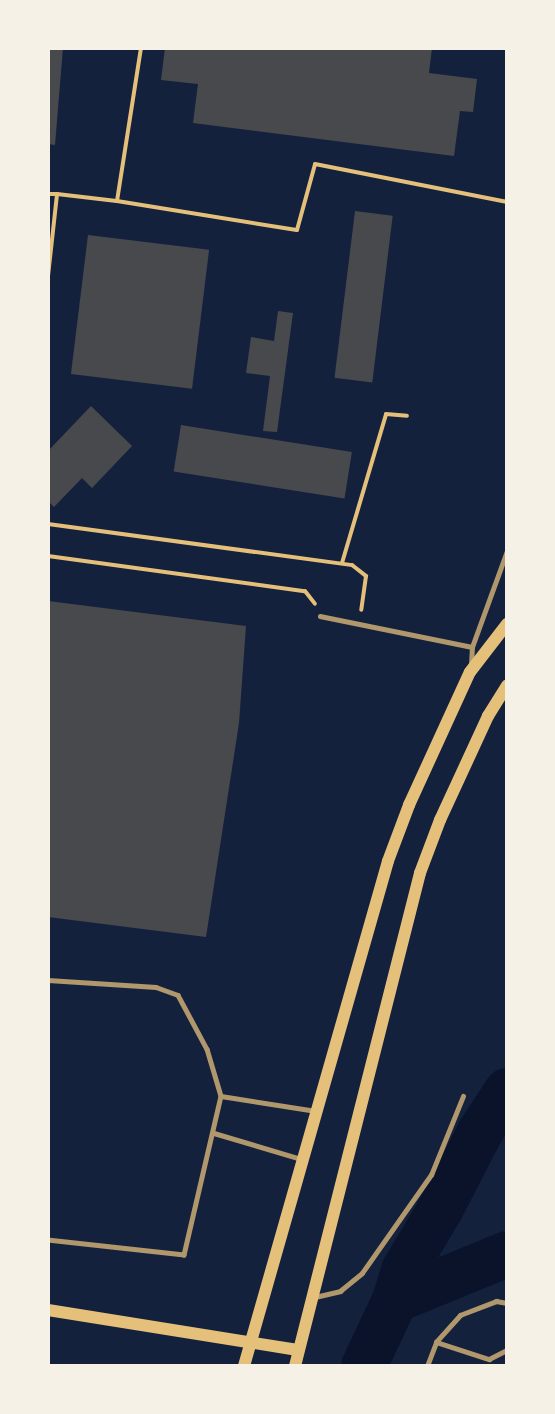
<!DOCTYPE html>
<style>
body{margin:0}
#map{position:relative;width:555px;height:1414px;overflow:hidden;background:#14213d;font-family:"Asap Condensed",sans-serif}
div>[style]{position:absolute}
.river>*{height:46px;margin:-23px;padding:0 23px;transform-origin:23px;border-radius:23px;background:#0b132b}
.building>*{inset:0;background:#48494c;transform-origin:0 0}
.path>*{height:4px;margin:-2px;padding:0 2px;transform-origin:2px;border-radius:2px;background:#e5c07b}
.service>*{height:4.5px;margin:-2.25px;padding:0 2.25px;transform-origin:2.25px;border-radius:2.25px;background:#b1986c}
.secondary>*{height:12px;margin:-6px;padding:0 6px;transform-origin:6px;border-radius:6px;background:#e5c07b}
span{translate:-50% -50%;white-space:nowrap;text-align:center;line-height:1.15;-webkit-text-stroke:5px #f6f1e7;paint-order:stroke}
.frame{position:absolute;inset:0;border:50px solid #f6f1e7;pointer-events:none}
</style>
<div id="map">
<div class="river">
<div style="left:395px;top:1300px;width:121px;rotate:-22.3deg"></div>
<div style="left:364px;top:1366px;width:73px;rotate:-64.8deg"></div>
<div style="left:395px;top:1300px;width:31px;rotate:-73deg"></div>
<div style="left:404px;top:1270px;width:72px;rotate:-59.2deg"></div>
<div style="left:441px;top:1208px;width:85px;rotate:-62.8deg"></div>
<div style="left:480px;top:1132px;width:49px;rotate:-56.6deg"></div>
</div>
<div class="building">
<div style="clip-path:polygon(48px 48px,63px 48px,55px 145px,48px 144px)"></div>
<div style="clip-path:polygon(165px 48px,432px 48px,429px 73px,477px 79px,473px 112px,460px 111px,454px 156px,193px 123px,198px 84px,161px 80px)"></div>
<div style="left:355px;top:211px;width:38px;height:168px;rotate:7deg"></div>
<div style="left:88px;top:235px;width:122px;height:140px;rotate:7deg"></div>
<div style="clip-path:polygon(278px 311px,293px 313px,277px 432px,263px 431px,270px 376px,246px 373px,251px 337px,274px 341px)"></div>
<div style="clip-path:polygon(91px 406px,132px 446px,92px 488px,82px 478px,54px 507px,48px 501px,48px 451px)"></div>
<div style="left:181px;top:425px;width:173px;height:47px;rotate:9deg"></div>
<div style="clip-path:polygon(48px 601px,246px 626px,239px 723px,206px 937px,48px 917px)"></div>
</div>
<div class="path">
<div style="left:48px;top:194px;width:9px"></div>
<div style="left:117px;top:201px;width:182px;rotate:9.2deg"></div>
<div style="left:297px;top:230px;width:68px;rotate:-74.7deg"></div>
<div style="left:315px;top:164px;width:196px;rotate:11.2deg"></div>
<div style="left:48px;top:276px;width:82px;rotate:-83.7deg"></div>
<div style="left:57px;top:194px;width:60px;rotate:6.7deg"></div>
<div style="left:117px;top:201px;width:155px;rotate:-81.1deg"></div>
<div style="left:48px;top:524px;width:307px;rotate:7.7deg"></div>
<div style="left:352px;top:565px;width:18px;rotate:38deg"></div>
<div style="left:366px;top:576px;width:34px;rotate:98deg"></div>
<div style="left:48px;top:556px;width:259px;rotate:7.8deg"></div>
<div style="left:305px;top:591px;width:16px;rotate:52deg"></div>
<div style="left:342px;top:563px;width:155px;rotate:-73.5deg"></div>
<div style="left:386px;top:414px;width:21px;rotate:5deg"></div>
</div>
<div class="service">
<div style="left:320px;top:616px;width:155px;rotate:11.5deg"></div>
<div style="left:471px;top:665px;width:18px;rotate:-87deg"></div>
<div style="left:472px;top:647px;width:102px;rotate:-70deg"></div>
<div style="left:48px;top:980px;width:108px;rotate:3.7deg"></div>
<div style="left:156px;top:987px;width:23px;rotate:20deg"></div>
<div style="left:178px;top:995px;width:61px;rotate:61.8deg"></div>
<div style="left:207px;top:1049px;width:49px;rotate:73.4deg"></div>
<div style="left:221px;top:1096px;width:163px;rotate:103.1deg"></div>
<div style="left:184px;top:1255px;width:137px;rotate:-173.7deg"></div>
<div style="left:221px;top:1096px;width:96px;rotate:9deg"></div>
<div style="left:214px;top:1133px;width:91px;rotate:16.6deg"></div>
<div style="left:315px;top:1297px;width:26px;rotate:-13deg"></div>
<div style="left:340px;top:1291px;width:28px;rotate:-39deg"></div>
<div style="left:362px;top:1273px;width:120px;rotate:-54.9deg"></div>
<div style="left:431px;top:1175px;width:85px;rotate:-67.9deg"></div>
<div style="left:436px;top:1342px;width:56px;rotate:17.8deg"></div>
<div style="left:489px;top:1359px;width:20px;rotate:-27deg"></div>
<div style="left:427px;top:1366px;width:26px;rotate:-69deg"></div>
<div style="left:436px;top:1342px;width:36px;rotate:-48deg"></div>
<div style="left:460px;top:1315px;width:39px;rotate:-21deg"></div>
<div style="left:496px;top:1301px;width:11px;rotate:10deg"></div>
</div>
<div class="secondary">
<div style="left:48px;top:1310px;width:253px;rotate:9.1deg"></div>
<div style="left:244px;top:1366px;width:525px;rotate:-74.08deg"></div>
<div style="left:388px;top:861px;width:60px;rotate:-69.4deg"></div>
<div style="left:409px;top:805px;width:146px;rotate:-65.4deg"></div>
<div style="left:470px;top:672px;width:61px;rotate:-52.4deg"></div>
<div style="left:295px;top:1366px;width:509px;rotate:-75.77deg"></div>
<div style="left:420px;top:873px;width:57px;rotate:-69.3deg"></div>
<div style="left:440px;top:820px;width:115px;rotate:-65.2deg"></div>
<div style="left:488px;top:716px;width:36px;rotate:-58deg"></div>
</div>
<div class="frame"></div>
</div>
